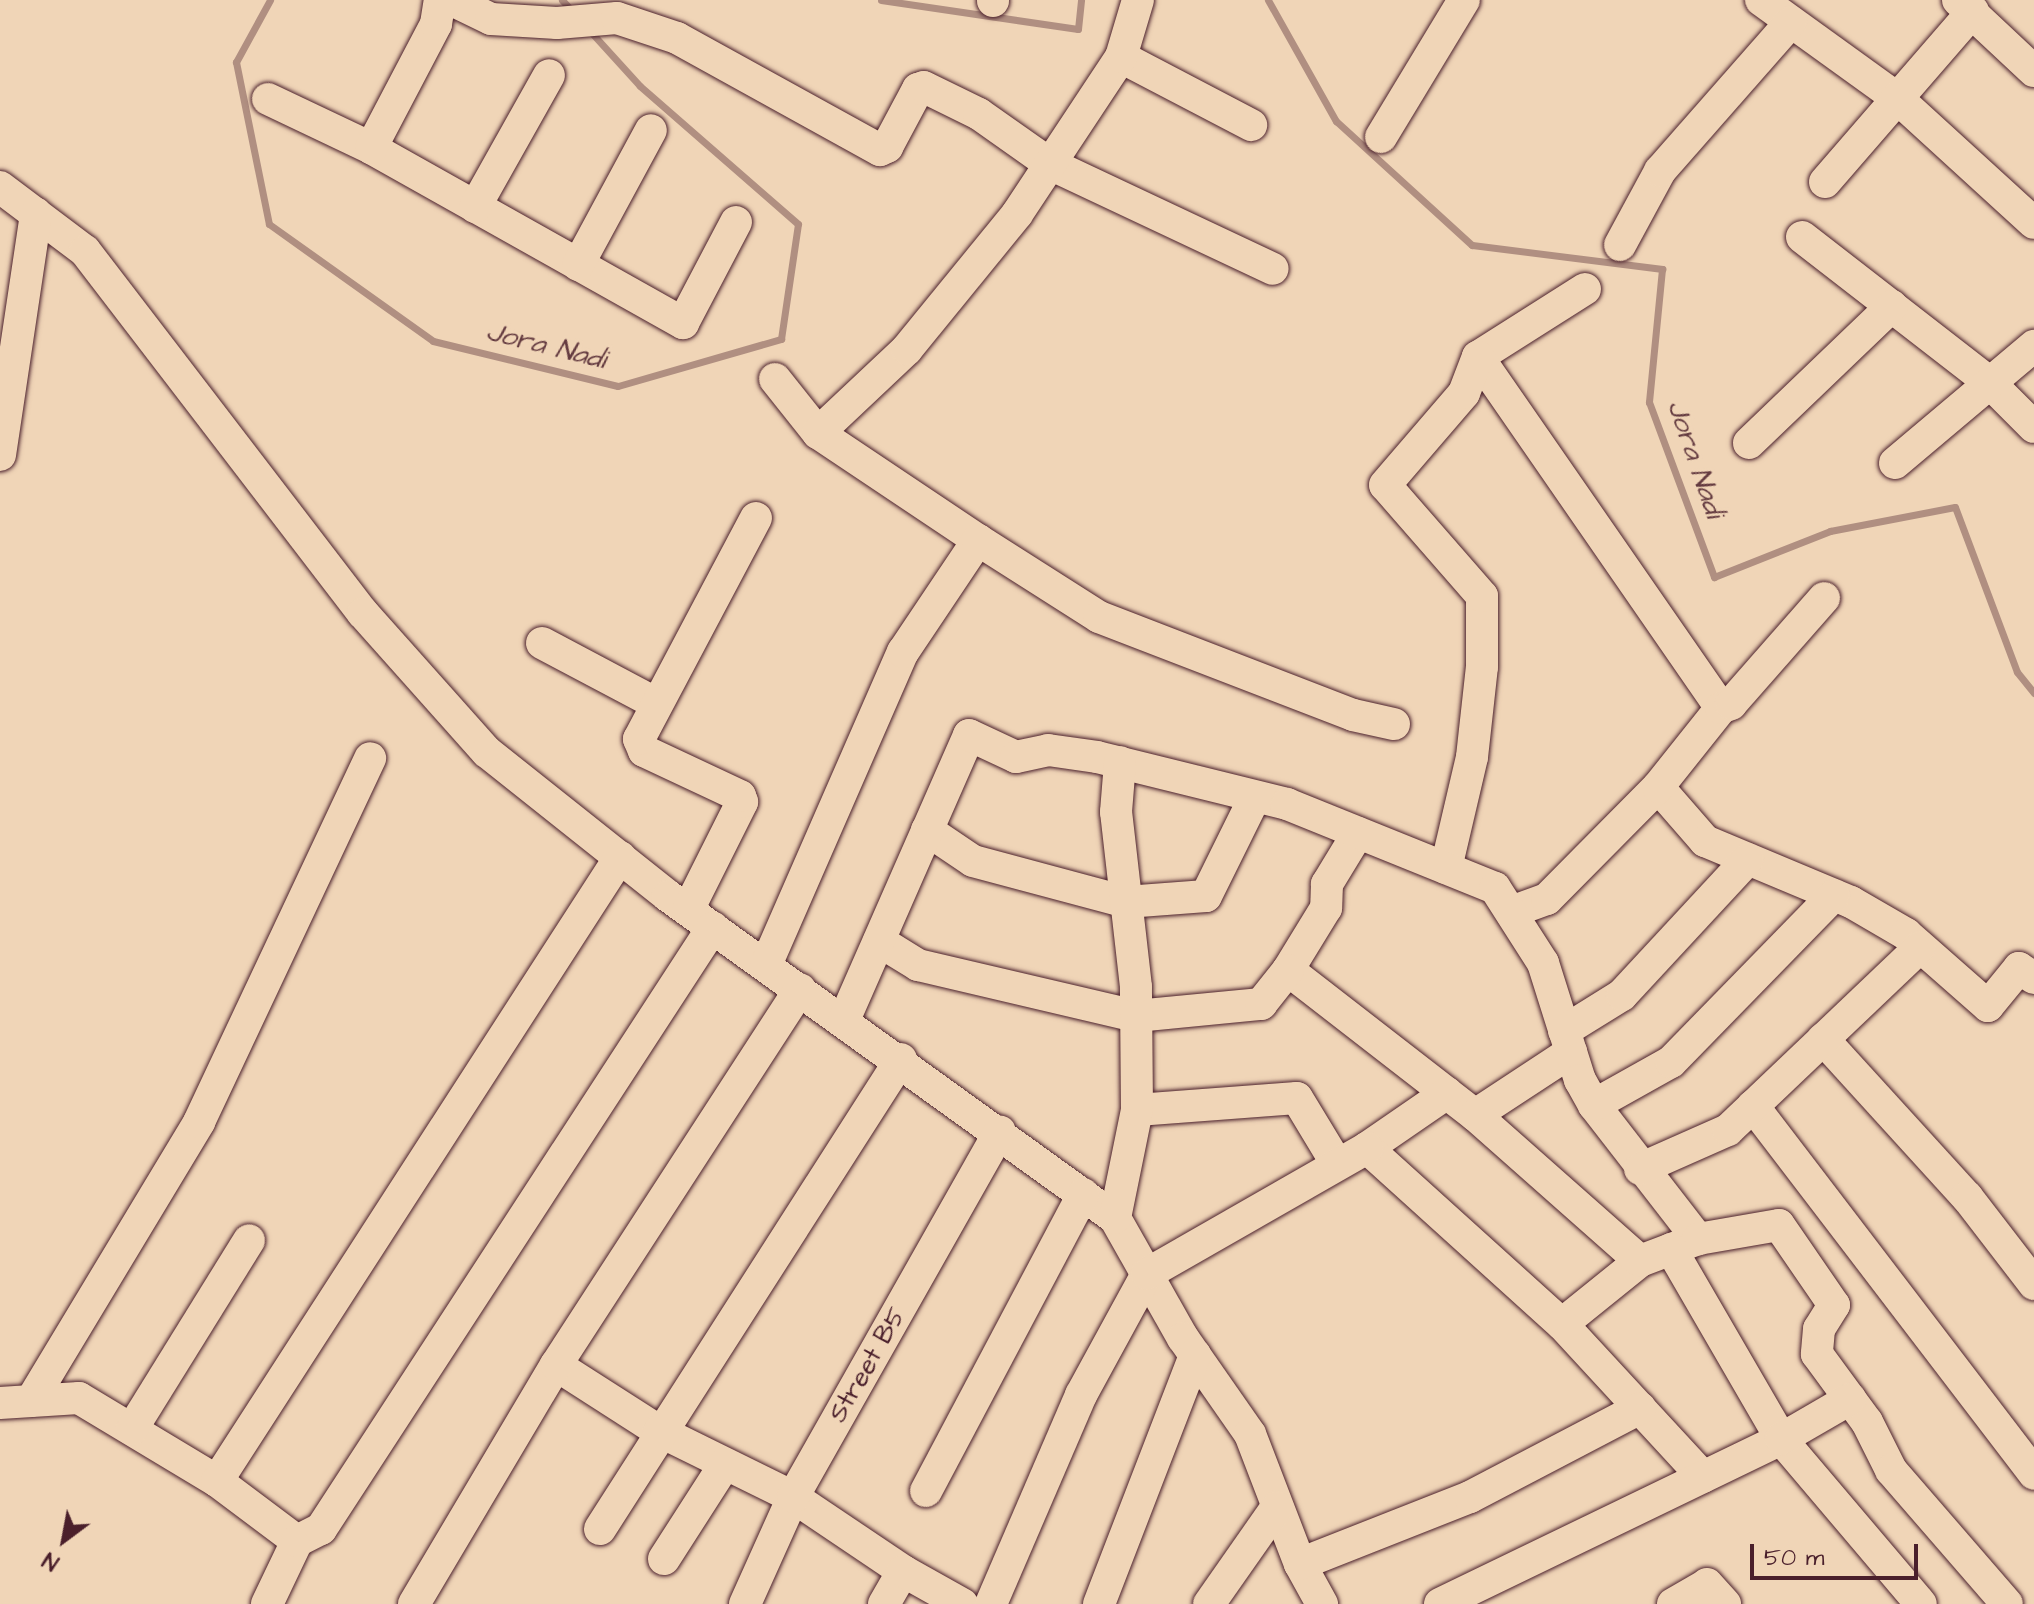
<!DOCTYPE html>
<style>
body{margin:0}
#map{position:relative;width:2034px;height:1604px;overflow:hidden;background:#f0d5b7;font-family:"Architects Daughter",sans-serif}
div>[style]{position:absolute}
.stream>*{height:7px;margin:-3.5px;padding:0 3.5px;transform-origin:3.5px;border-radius:3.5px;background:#b08f81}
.roads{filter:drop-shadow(0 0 2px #4a1f2b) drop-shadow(0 0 2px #4a1f2b)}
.minor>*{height:32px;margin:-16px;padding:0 16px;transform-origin:16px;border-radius:16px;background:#f0d5b7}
span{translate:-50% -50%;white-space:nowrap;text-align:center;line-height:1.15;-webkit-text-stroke:6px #f0d5b7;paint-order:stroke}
.street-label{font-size:26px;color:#4a1f2b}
.water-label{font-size:28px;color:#643b40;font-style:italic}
.north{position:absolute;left:24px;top:1500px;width:80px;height:80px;-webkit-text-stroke:6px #f0d5b7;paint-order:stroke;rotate:212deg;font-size:22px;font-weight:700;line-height:32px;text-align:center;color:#4a1f2b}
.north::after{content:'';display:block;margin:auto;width:28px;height:36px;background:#4a1f2b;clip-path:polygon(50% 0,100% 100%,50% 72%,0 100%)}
.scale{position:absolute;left:1750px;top:1544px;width:168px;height:36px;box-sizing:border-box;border:4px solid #4a1f2b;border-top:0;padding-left:10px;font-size:24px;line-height:28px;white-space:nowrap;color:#4a1f2b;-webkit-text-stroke:6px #f0d5b7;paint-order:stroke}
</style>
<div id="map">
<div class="stream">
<div style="left:270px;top:0;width:71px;rotate:118.7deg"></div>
<div style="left:236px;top:62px;width:165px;rotate:78.5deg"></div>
<div style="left:269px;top:224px;width:201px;rotate:35.5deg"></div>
<div style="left:433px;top:341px;width:190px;rotate:13.7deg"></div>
<div style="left:618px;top:386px;width:170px;rotate:-16.1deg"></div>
<div style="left:781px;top:339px;width:116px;rotate:-81.6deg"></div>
<div style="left:798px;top:224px;width:210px;rotate:-138.9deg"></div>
<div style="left:640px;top:86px;width:74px;rotate:-132.3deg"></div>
<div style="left:562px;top:0;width:18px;rotate:47deg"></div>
<div style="left:881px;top:0;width:199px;rotate:8.4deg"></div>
<div style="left:1078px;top:29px;width:29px;rotate:-84deg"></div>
<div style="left:1268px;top:0;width:139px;rotate:60.7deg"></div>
<div style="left:1336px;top:121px;width:184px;rotate:42.4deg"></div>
<div style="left:1472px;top:245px;width:192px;rotate:7.2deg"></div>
<div style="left:1662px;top:269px;width:134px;rotate:95.6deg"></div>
<div style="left:1649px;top:402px;width:187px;rotate:69.6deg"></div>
<div style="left:1714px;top:577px;width:125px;rotate:-21.6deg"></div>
<div style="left:1830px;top:531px;width:127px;rotate:-10.9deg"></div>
<div style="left:1955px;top:507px;width:176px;rotate:69.4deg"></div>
<div style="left:2017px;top:672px;width:27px;rotate:51deg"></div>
</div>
<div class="roads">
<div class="minor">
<div style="left:452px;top:0;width:43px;rotate:26deg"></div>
<div style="left:491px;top:19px;width:66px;rotate:3.5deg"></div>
<div style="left:557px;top:23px;width:60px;rotate:-4.8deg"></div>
<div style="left:617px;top:18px;width:63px;rotate:18.4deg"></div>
<div style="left:677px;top:38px;width:232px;rotate:28.9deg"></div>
<div style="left:880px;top:150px;width:8px;rotate:-23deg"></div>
<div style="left:887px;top:147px;width:66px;rotate:-61.9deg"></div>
<div style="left:918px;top:89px;width:6px;rotate:-18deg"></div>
<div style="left:924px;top:87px;width:61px;rotate:26.1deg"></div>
<div style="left:979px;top:114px;width:87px;rotate:35.2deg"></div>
<div style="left:1050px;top:164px;width:246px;rotate:25.2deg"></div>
<div style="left:1761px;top:0;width:168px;rotate:35.8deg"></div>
<div style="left:1897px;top:98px;width:185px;rotate:42.4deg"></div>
<div style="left:1958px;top:0;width:104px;rotate:43.1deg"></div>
<div style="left:993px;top:1px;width:1px;rotate:-90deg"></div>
<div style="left:1121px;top:57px;width:147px;rotate:27.6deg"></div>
<div style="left:268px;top:99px;width:114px;rotate:25.4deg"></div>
<div style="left:371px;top:148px;width:358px;rotate:29.3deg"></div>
<div style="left:683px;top:323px;width:114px;rotate:-62.3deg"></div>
<div style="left:1381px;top:137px;width:160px;rotate:-58.8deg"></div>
<div style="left:371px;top:148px;width:140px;rotate:-62.3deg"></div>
<div style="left:436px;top:24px;width:24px;rotate:-81deg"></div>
<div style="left:1825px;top:182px;width:226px;rotate:-49.1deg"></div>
<div style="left:0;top:187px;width:106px;rotate:37deg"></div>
<div style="left:85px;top:251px;width:456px;rotate:52.5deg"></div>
<div style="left:363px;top:613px;width:186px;rotate:48.3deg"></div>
<div style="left:487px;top:752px;width:231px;rotate:38.5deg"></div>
<div style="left:668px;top:896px;width:551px;rotate:35.77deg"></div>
<div style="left:1115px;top:1218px;width:138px;rotate:60.5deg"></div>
<div style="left:1183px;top:1338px;width:117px;rotate:55.1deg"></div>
<div style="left:1250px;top:1434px;width:139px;rotate:69deg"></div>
<div style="left:1300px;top:1564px;width:46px;rotate:61.2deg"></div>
<div style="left:475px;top:207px;width:151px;rotate:-60.7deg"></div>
<div style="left:1802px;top:237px;width:238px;rotate:37.8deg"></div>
<div style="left:1990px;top:383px;width:62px;rotate:45deg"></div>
<div style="left:1620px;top:245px;width:84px;rotate:-61.6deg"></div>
<div style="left:1660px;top:171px;width:198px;rotate:-48.7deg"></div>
<div style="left:578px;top:265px;width:153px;rotate:-61.6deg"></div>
<div style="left:1585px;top:289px;width:127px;rotate:147.6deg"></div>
<div style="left:1478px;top:357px;width:427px;rotate:55.3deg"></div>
<div style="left:775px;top:379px;width:69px;rotate:51.5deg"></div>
<div style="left:818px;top:433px;width:192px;rotate:33.8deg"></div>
<div style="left:818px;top:433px;width:122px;rotate:-43.3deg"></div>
<div style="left:907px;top:349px;width:174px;rotate:-50.8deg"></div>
<div style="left:1017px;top:214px;width:188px;rotate:-56.5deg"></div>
<div style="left:1121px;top:57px;width:59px;rotate:-73.4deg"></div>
<div style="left:1749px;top:443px;width:198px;rotate:-43.8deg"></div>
<div style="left:0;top:455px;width:244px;rotate:-81.5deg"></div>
<div style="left:1895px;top:463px;width:182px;rotate:-40.1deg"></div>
<div style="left:542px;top:643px;width:130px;rotate:27.9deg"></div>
<div style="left:1658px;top:787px;width:72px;rotate:49deg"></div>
<div style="left:1705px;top:841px;width:158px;rotate:22.7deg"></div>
<div style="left:1851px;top:902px;width:64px;rotate:30.2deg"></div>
<div style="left:1906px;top:934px;width:109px;rotate:41.3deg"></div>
<div style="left:1988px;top:1006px;width:49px;rotate:-50.8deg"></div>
<div style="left:2019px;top:968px;width:18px;rotate:34deg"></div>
<div style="left:927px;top:830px;width:55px;rotate:34deg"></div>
<div style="left:973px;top:861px;width:158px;rotate:15deg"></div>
<div style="left:1126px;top:902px;width:80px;rotate:-4.3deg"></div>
<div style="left:1206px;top:896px;width:110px;rotate:-63.7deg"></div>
<div style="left:1358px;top:833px;width:60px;rotate:121.3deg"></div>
<div style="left:1327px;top:884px;width:24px;rotate:92deg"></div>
<div style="left:1326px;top:908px;width:73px;rotate:121.5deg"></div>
<div style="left:1288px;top:970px;width:237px;rotate:37.8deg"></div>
<div style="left:1475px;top:1115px;width:115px;rotate:-33.3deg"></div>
<div style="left:1446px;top:868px;width:114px;rotate:-76.8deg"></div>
<div style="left:1472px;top:757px;width:91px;rotate:-83.7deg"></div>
<div style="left:1482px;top:667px;width:71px;rotate:-90deg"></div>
<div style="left:1482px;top:596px;width:147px;rotate:-131.1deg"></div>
<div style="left:1385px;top:485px;width:121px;rotate:-49.3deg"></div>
<div style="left:1464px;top:393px;width:39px;rotate:-69deg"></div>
<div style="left:688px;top:910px;width:121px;rotate:-63.4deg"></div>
<div style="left:742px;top:802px;width:6px;rotate:-108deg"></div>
<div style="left:740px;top:796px;width:106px;rotate:-154.9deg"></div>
<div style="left:644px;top:751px;width:13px;rotate:-113deg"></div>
<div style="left:639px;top:739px;width:250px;rotate:-62.1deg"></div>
<div style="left:1511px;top:912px;width:38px;rotate:-20deg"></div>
<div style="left:1547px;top:899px;width:158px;rotate:-45.3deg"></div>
<div style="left:1658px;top:787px;width:101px;rotate:-51.4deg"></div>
<div style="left:1721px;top:708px;width:11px;rotate:-22deg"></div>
<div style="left:1731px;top:704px;width:141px;rotate:-48.7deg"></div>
<div style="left:879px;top:941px;width:46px;rotate:31.6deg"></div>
<div style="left:918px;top:965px;width:224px;rotate:13.2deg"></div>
<div style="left:1136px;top:1016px;width:126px;rotate:-5.5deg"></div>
<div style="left:1261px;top:1004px;width:43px;rotate:-51.5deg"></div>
<div style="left:766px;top:965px;width:342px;rotate:-66.4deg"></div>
<div style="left:903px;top:652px;width:135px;rotate:-56.2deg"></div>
<div style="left:978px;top:540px;width:143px;rotate:32.5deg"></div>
<div style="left:1099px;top:617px;width:272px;rotate:21.1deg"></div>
<div style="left:1353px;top:715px;width:42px;rotate:12.4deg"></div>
<div style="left:844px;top:1020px;width:311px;rotate:-66.3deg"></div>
<div style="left:969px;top:735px;width:52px;rotate:25.1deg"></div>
<div style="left:1016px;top:757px;width:33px;rotate:-12deg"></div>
<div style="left:1048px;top:750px;width:49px;rotate:8.1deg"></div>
<div style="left:1097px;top:757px;width:196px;rotate:13.9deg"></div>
<div style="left:1287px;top:804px;width:224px;rotate:22deg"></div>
<div style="left:1495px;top:888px;width:89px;rotate:57.4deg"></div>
<div style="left:1543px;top:963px;width:123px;rotate:72.5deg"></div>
<div style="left:1580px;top:1080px;width:29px;rotate:61deg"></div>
<div style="left:1594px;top:1105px;width:170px;rotate:52.2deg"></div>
<div style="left:1564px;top:1031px;width:68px;rotate:-31.8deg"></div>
<div style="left:1622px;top:995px;width:185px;rotate:-47.2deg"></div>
<div style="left:1823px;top:1039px;width:214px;rotate:47.7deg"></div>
<div style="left:1967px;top:1197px;width:110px;rotate:52.4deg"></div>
<div style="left:1447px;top:1093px;width:97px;rotate:145.5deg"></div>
<div style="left:1367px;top:1148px;width:263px;rotate:42.1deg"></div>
<div style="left:1562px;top:1324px;width:100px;rotate:-38.9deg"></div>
<div style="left:1594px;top:1105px;width:88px;rotate:-29.2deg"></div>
<div style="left:1671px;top:1062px;width:233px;rotate:-45.7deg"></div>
<div style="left:1753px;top:1106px;width:463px;rotate:52.6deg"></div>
<div style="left:1137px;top:1110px;width:160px;rotate:-4.3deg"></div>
<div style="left:1297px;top:1098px;width:77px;rotate:58.8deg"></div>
<div style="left:1475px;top:1115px;width:220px;rotate:41.5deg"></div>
<div style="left:1640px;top:1261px;width:62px;rotate:-20.8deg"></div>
<div style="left:1698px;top:1239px;width:82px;rotate:-9.8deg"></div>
<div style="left:1779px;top:1225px;width:97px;rotate:55.5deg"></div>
<div style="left:1834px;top:1305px;width:28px;rotate:122deg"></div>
<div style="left:1819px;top:1329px;width:25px;rotate:95deg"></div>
<div style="left:1817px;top:1354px;width:84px;rotate:53.7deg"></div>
<div style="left:1867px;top:1422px;width:54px;rotate:63.4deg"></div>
<div style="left:1891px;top:1470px;width:177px;rotate:49.1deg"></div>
<div style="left:1640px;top:1169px;width:96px;rotate:-23.9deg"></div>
<div style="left:1728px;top:1130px;width:265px;rotate:-43.6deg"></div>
<div style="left:1115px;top:1218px;width:110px;rotate:-78.5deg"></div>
<div style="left:1137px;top:1110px;width:123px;rotate:-90.5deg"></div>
<div style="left:1136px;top:987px;width:176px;rotate:-96.5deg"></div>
<div style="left:1116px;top:812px;width:50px;rotate:-85.4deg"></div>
<div style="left:1671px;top:1249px;width:220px;rotate:59.9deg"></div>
<div style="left:1781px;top:1439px;width:216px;rotate:49.7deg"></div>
<div style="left:1562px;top:1324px;width:208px;rotate:47.3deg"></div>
<div style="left:556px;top:1365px;width:122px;rotate:32.7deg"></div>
<div style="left:659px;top:1431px;width:149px;rotate:26.2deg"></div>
<div style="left:793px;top:1497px;width:133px;rotate:33.9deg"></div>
<div style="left:31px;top:1401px;width:326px;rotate:-58.9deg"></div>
<div style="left:199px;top:1122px;width:402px;rotate:-64.8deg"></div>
<div style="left:0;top:1403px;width:79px;rotate:-3.6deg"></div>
<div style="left:79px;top:1398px;width:161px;rotate:31deg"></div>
<div style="left:217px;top:1481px;width:743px;rotate:-57.14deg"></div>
<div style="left:132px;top:1429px;width:222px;rotate:-58.2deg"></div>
<div style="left:217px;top:1481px;width:100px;rotate:36.9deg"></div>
<div style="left:926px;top:1491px;width:336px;rotate:-62.1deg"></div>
<div style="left:600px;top:1529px;width:558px;rotate:-57.36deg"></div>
<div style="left:664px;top:1559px;width:113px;rotate:-57.3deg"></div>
<div style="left:1300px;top:1564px;width:183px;rotate:-21.5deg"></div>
<div style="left:1470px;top:1497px;width:192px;rotate:-27.6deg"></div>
<div style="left:267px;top:1604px;width:70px;rotate:-64.5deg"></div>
<div style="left:297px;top:1541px;width:27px;rotate:-27deg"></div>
<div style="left:321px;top:1529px;width:718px;rotate:-56.93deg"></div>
<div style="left:414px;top:1604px;width:278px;rotate:-59.3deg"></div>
<div style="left:556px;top:1365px;width:448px;rotate:-57deg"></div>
<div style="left:745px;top:1604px;width:117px;rotate:-65.8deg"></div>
<div style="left:793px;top:1497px;width:420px;rotate:-60.5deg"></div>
<div style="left:884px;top:1604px;width:38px;rotate:-60deg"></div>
<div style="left:903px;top:1571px;width:68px;rotate:29.2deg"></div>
<div style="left:991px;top:1604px;width:228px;rotate:-66.7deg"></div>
<div style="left:1081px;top:1395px;width:138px;rotate:-61.4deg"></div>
<div style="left:1147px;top:1274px;width:254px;rotate:-29.8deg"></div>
<div style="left:1099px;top:1604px;width:267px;rotate:-68.9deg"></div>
<div style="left:1209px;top:1604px;width:118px;rotate:-55deg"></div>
<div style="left:1440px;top:1604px;width:379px;rotate:-25.8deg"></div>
<div style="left:1781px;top:1439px;width:80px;rotate:-30.1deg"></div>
<div style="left:1673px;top:1604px;width:39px;rotate:-30deg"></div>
<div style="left:1707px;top:1584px;width:27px;rotate:48deg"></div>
</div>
</div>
<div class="street-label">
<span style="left:868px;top:1365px;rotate:-60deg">Street B5</span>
</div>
<div class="water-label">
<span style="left:546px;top:346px;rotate:14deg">Jora Nadi</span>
<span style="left:1695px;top:459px;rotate:71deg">Jora Nadi</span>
</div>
<div class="north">N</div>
<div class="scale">50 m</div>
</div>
